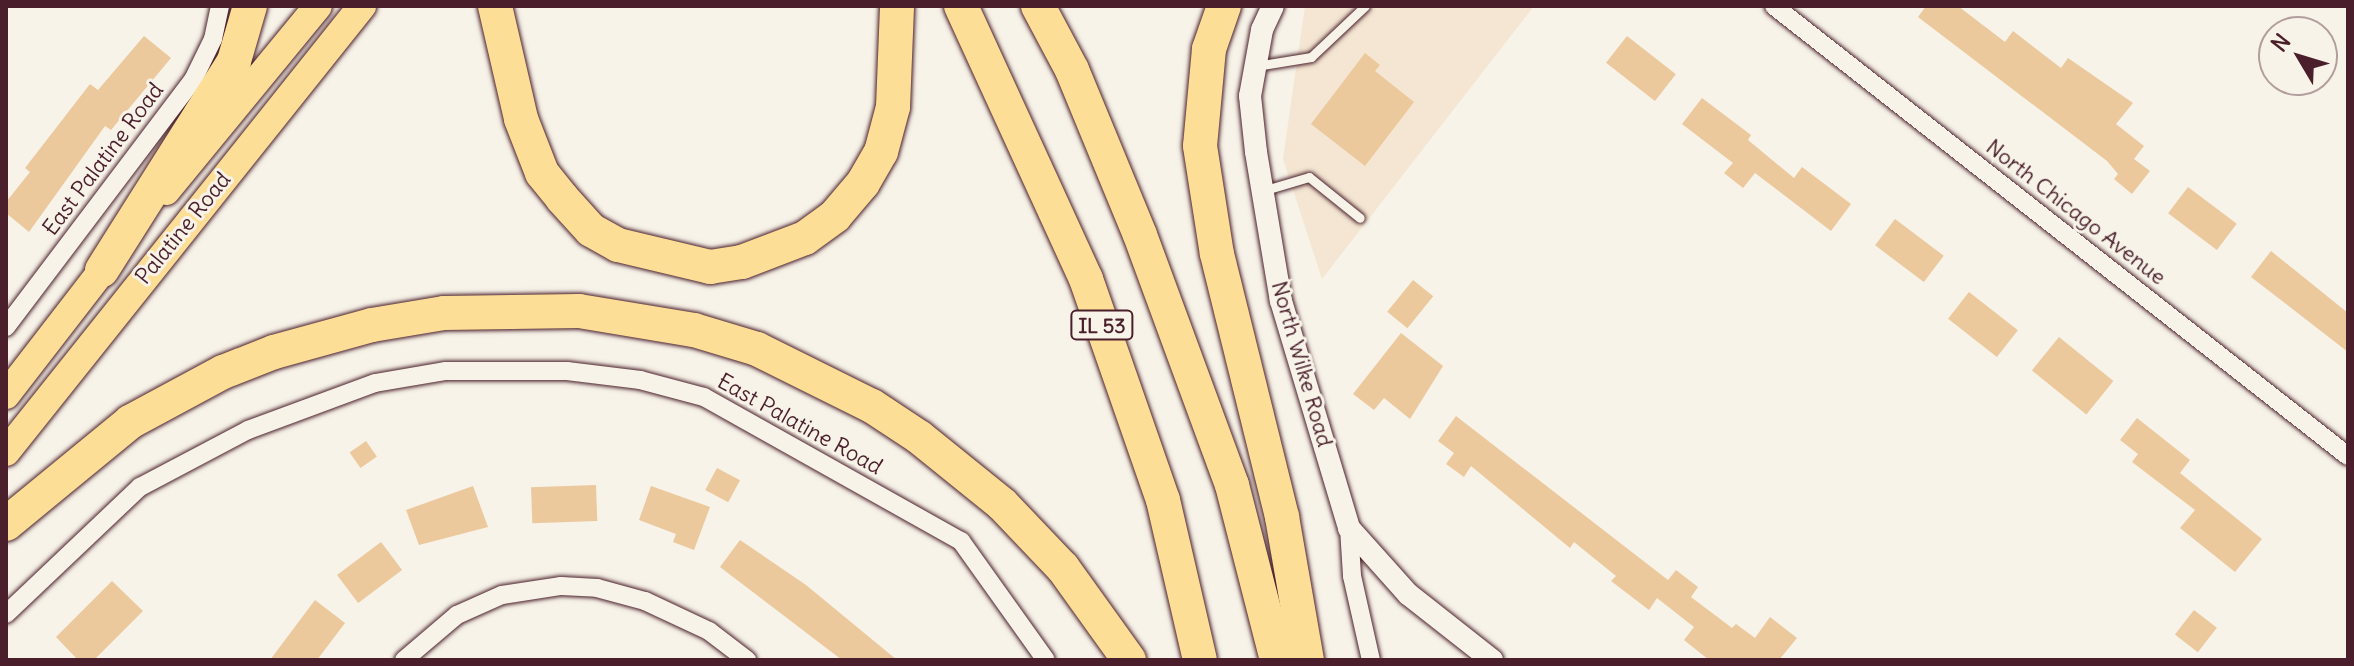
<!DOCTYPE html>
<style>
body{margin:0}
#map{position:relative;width:2354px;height:666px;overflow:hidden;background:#f7f3e8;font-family:Delius,sans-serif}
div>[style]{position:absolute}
.built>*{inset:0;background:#f4e6d2}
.building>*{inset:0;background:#ecc89d;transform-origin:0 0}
.roads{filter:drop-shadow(0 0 2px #4a1f2b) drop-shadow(0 0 2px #4a1f2b)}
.service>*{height:9px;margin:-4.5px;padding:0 4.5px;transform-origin:4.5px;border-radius:4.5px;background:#f7f3e8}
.minor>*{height:18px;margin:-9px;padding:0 9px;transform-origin:9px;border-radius:9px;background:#f7f3e8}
.tertiary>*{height:22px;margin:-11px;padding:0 11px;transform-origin:11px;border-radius:11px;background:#f7f3e8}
.primary>*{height:28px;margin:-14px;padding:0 14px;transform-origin:14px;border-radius:14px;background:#fdde96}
.motorway>*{height:34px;margin:-17px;padding:0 17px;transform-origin:17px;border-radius:17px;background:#fdde96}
span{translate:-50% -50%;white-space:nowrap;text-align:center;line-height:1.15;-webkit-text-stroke:6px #f7f3e8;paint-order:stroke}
.shield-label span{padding:2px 6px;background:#f7f3e8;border:2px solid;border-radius:6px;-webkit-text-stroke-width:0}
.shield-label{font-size:20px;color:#4a1f2b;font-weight:700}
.street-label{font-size:22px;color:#4a1f2b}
.frame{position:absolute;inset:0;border:8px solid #4a1f2b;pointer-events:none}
.north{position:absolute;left:2258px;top:16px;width:80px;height:80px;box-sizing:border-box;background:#f7f3e8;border:2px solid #b29e9c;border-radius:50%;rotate:308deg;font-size:22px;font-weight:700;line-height:32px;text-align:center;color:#4a1f2b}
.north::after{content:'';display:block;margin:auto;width:28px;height:36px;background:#4a1f2b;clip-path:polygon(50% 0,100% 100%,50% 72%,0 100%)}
</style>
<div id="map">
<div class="built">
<div style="clip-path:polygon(1305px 6px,1534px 6px,1322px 279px,1283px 159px)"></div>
</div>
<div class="building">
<div style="clip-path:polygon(1926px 6px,1958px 6px,2005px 42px,2013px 31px,2061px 68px,2068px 58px,2133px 103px,2116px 124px,2144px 146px,2134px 159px,2150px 171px,2132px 194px,2114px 179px,2118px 174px,2107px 161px,1918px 17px)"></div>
<div style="clip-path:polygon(144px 36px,171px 58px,111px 130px,105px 126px,29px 232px,6px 213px,6px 202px,30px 172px,25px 168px,90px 84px,98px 90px)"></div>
<div style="left:1627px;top:36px;width:62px;height:34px;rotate:38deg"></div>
<div style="clip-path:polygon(1365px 53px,1380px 65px,1375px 71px,1414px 102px,1365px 166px,1311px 124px)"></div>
<div style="clip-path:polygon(1702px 98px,1751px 135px,1748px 140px,1794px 178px,1802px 167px,1851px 204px,1831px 231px,1755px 173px,1743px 188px,1724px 173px,1733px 163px,1682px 124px)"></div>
<div style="left:2188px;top:187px;width:61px;height:33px;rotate:37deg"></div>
<div style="left:1895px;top:219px;width:61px;height:33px;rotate:37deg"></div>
<div style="clip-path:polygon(2271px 251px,2348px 313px,2348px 352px,2251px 277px)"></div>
<div style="left:1413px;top:280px;width:26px;height:41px;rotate:39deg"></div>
<div style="left:1969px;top:292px;width:62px;height:34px;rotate:38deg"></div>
<div style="clip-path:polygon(1401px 333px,1443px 366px,1410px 419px,1384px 398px,1374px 410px,1353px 394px)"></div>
<div style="left:2059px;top:337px;width:70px;height:43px;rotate:39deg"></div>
<div style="clip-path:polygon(1456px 416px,1668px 580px,1676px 570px,1698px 587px,1691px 597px,1732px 628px,1736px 624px,1755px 638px,1770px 617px,1797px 638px,1779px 660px,1709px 660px,1684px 640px,1694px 627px,1657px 598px,1649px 610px,1611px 581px,1616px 576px,1574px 542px,1570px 548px,1471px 466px,1464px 477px,1446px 464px,1454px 453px,1438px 441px)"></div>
<div style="clip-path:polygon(2137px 418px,2190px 460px,2180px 473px,2262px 539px,2235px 572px,2180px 528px,2195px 510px,2132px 462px,2138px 454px,2120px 440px)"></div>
<div style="left:366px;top:441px;width:19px;height:20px;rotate:55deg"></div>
<div style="left:717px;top:468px;width:26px;height:25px;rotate:28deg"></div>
<div style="left:596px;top:485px;width:36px;height:65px;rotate:88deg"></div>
<div style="clip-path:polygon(473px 486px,488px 527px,419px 545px,406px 510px)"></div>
<div style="clip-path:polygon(651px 486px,710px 507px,694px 550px,673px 542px,676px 534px,639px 520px)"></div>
<div style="clip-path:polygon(740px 540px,806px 585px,897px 660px,842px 660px,720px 567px)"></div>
<div style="left:381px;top:542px;width:35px;height:55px;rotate:53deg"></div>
<div style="clip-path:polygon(112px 581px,143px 611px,94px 660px,78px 660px,56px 637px)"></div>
<div style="clip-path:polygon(315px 600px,345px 623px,317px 660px,270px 660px)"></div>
<div style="left:2194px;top:610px;width:29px;height:31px;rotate:38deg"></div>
</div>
<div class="roads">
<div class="service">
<div style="left:1256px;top:66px;width:56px;rotate:-9.3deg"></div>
<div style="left:1311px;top:57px;width:74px;rotate:-43.4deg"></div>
<div style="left:1262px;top:191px;width:49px;rotate:-16.6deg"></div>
<div style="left:1309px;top:177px;width:65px;rotate:38.8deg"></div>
</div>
<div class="minor">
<div style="left:1774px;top:6px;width:729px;rotate:38.1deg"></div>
<div style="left:6px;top:327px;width:310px;rotate:-52.9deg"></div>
<div style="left:193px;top:80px;width:46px;rotate:-64deg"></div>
<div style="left:213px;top:39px;width:34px;rotate:-78deg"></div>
<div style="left:1349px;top:528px;width:48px;rotate:86.4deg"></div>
<div style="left:1352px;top:576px;width:86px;rotate:77.3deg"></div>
<div style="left:6px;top:614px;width:185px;rotate:-43.5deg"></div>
<div style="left:140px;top:487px;width:122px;rotate:-27.8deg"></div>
<div style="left:248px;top:430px;width:135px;rotate:-20.3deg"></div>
<div style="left:375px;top:383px;width:72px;rotate:-9.6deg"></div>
<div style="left:446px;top:371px;width:121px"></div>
<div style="left:567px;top:371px;width:74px;rotate:7deg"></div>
<div style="left:640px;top:380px;width:66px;rotate:14.9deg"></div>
<div style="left:704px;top:397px;width:295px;rotate:29.3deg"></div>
<div style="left:961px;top:541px;width:146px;rotate:54.5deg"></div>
<div style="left:404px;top:660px;width:70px;rotate:-40.3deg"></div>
<div style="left:457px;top:615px;width:49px;rotate:-24deg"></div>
<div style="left:502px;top:595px;width:60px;rotate:-8.7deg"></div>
<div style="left:561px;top:586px;width:36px;rotate:3deg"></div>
<div style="left:597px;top:588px;width:50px;rotate:15.2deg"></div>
<div style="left:645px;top:601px;width:71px;rotate:25.1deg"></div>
<div style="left:709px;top:631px;width:48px;rotate:37.3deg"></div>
</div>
<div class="tertiary">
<div style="left:1273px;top:6px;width:26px;rotate:115deg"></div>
<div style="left:1262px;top:30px;width:67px;rotate:100.3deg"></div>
<div style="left:1250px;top:96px;width:56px;rotate:83.9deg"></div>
<div style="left:1256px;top:152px;width:151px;rotate:80.5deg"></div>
<div style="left:1281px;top:301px;width:237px;rotate:73.3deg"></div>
<div style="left:1349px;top:528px;width:89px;rotate:48.2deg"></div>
<div style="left:1408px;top:594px;width:107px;rotate:38.2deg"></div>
</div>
<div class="primary">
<div style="left:166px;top:191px;width:239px;rotate:-50.6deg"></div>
<div style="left:6px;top:395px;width:178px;rotate:-52.3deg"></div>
<div style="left:6px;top:452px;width:571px;rotate:-51.4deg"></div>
</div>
<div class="motorway">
<div style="left:495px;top:6px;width:116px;rotate:77deg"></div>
<div style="left:521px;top:119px;width:58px;rotate:68.7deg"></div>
<div style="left:542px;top:173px;width:32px;rotate:51deg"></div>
<div style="left:562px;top:198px;width:43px;rotate:47.8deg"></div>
<div style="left:591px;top:230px;width:31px;rotate:29deg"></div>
<div style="left:618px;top:245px;width:95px;rotate:13.4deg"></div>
<div style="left:710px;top:267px;width:32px;rotate:-9deg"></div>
<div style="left:742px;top:262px;width:67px;rotate:-20.9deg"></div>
<div style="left:805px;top:238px;width:37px;rotate:-36deg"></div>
<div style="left:835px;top:216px;width:43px;rotate:-49.7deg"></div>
<div style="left:863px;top:183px;width:36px;rotate:-60deg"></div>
<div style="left:881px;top:152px;width:47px;rotate:-75.1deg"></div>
<div style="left:893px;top:107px;width:101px;rotate:-87.7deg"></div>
<div style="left:961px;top:6px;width:300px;rotate:65.4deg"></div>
<div style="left:1086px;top:279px;width:234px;rotate:70.8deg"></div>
<div style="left:1163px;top:500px;width:164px;rotate:77deg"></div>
<div style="left:1038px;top:6px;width:72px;rotate:62deg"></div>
<div style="left:1072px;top:70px;width:178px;rotate:67.6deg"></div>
<div style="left:1140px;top:235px;width:266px;rotate:69.8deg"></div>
<div style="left:1232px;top:485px;width:181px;rotate:75.6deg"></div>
<div style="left:1224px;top:6px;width:46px;rotate:109.2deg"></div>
<div style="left:1209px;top:49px;width:97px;rotate:95.3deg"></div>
<div style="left:1200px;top:146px;width:109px;rotate:81.1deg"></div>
<div style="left:1217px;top:254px;width:271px;rotate:76.1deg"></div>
<div style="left:1282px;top:517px;width:145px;rotate:80.1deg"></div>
<div style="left:102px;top:270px;width:247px;rotate:-57.7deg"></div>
<div style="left:234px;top:61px;width:57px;rotate:-73.8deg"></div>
<div style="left:6px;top:524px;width:161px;rotate:-39.4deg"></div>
<div style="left:130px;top:422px;width:106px;rotate:-28.3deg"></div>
<div style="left:223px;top:372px;width:55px;rotate:-21.4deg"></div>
<div style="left:274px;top:352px;width:102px;rotate:-15.4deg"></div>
<div style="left:372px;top:325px;width:73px;rotate:-9.5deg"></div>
<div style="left:444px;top:313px;width:135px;rotate:-0.8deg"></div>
<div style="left:579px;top:311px;width:117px;rotate:9.4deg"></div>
<div style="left:694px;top:330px;width:66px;rotate:16.8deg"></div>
<div style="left:757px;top:349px;width:128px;rotate:26.4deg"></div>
<div style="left:872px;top:406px;width:56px;rotate:33.4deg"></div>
<div style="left:919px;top:437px;width:107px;rotate:38.9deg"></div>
<div style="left:1002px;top:504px;width:88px;rotate:46.4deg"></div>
<div style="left:1063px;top:568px;width:113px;rotate:54.3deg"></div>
</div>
</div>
<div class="shield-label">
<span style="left:1102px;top:325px">IL 53</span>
</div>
<div class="street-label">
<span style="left:103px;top:159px;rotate:-53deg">East Palatine Road</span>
<span style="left:2076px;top:212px;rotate:38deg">North Chicago Avenue</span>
<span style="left:183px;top:228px;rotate:-51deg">Palatine Road</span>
<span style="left:1302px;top:364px;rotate:74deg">North Wilke Road</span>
<span style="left:800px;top:424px;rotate:29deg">East Palatine Road</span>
</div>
<div class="frame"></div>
<div class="north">N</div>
</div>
